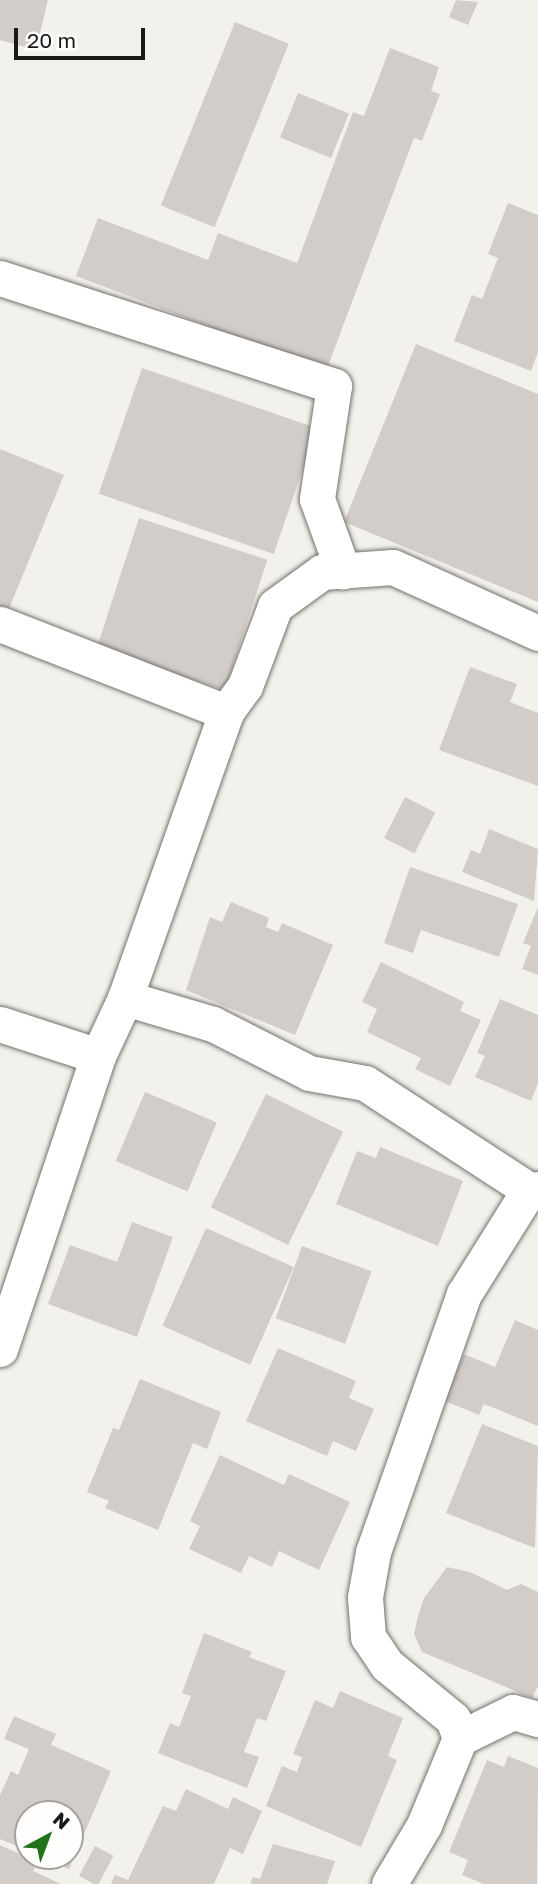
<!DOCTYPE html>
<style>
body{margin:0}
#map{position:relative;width:538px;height:1884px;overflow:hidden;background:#f3f1eb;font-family:"Golos Text",sans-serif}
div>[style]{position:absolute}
.building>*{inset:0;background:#d3cdc9;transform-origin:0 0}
.roads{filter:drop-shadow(0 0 2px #74726d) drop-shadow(0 0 2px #74726d)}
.street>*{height:35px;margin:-17.5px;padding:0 17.5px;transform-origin:17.5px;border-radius:17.5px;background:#fff}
span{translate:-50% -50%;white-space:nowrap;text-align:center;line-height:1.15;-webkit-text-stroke:6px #fffefd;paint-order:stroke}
.north{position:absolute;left:14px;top:1800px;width:70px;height:70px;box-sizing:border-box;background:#fffefd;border:2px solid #a3a2a1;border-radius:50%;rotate:41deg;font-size:19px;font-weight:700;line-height:28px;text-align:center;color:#1a1917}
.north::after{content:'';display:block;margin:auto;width:24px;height:32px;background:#227219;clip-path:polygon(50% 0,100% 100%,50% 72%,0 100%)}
.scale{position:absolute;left:14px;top:28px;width:131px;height:32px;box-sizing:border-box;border:4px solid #1a1917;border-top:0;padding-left:9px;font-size:21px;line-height:24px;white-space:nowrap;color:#1a1917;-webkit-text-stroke:5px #fffefd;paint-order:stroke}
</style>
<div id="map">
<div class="building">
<div style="clip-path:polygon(0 0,48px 0,36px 50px,0 40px)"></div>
<div style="clip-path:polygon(456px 0,478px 2px,468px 25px,449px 17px)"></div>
<div style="left:235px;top:22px;width:58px;height:198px;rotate:22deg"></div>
<div style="clip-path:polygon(390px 48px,439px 67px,431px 91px,440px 94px,422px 141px,414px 138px,326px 371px,76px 276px,98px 218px,208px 260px,218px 233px,297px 263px,353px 112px,364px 116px)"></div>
<div style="left:298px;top:93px;width:55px;height:48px;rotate:22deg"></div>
<div style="clip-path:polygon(508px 203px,538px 215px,538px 352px,531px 371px,454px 341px,472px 295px,482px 299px,498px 258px,488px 254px)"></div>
<div style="clip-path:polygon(416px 344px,538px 394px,538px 602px,344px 522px)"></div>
<div style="left:142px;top:368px;width:185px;height:133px;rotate:19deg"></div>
<div style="clip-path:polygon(0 449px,64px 475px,6px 616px,0 614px)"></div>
<div style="left:139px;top:518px;width:135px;height:137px;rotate:18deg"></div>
<div style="clip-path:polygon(470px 667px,517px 684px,510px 702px,538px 713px,538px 786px,439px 750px)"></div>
<div style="left:405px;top:797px;width:34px;height:46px;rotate:27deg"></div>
<div style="clip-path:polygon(489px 829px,538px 849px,534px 901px,462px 872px,471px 850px,480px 854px)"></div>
<div style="clip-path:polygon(410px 867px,518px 904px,499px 957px,421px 930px,413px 953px,384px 943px)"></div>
<div style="clip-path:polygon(231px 902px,269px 918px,266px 927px,278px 932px,282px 923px,333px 945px,295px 1035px,186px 990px,210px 917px,222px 922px)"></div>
<div style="clip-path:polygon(538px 907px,538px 975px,522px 969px,531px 946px,523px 943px)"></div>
<div style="clip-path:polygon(381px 962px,464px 1002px,460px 1011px,481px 1020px,450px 1086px,415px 1069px,421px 1058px,367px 1032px,377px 1009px,362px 1002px)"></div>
<div style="clip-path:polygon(500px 999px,538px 1015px,538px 1083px,531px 1101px,475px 1077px,485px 1056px,477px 1053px)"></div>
<div style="left:145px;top:1092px;width:78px;height:75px;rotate:23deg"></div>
<div style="left:266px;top:1094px;width:86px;height:126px;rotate:26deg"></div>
<div style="clip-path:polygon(380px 1147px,463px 1181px,438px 1246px,336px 1204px,357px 1151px,376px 1158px)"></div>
<div style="clip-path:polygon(132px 1222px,173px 1237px,137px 1337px,48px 1304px,70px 1245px,117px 1262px)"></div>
<div style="left:206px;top:1228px;width:96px;height:107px;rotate:24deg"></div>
<div style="left:302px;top:1246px;width:74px;height:77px;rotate:20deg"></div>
<div style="clip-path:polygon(515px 1320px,538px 1330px,538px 1426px,484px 1404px,479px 1415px,445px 1401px,464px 1354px,495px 1367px)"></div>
<div style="clip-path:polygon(278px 1348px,356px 1381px,349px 1398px,374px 1409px,356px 1451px,333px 1441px,327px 1456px,246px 1421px)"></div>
<div style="clip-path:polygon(140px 1379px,221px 1412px,207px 1449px,193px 1443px,158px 1530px,105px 1508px,109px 1501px,87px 1492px,113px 1428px,119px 1430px)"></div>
<div style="clip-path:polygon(482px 1424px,538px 1446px,535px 1548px,446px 1513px)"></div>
<div style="clip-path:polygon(220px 1455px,284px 1485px,289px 1474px,350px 1502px,319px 1570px,279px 1551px,272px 1567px,249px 1556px,241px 1573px,189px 1549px,200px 1526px,190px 1521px)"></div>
<div style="clip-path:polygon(447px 1567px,470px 1572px,507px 1590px,521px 1584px,538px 1592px,538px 1686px,532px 1698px,422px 1652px,414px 1634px,418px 1616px,424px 1598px)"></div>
<div style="clip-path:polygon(204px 1633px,252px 1652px,249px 1657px,286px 1671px,266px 1721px,257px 1718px,244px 1752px,259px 1757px,247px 1788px,158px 1753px,170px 1723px,179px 1727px,191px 1696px,182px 1693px)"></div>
<div style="clip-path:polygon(340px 1691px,403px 1718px,388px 1756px,397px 1760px,361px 1847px,266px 1806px,282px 1766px,297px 1772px,302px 1757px,293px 1754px,315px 1700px,333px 1708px)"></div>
<div style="clip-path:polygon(14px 1716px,56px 1734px,51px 1745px,111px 1771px,69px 1869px,38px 1856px,70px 1856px,70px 1814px,28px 1814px,28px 1851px,0 1839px,0 1795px,11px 1771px,18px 1775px,29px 1749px,4px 1739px)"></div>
<div style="clip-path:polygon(508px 1756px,538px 1768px,537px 1884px,484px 1884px,462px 1875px,468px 1860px,449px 1852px,487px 1760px,504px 1767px)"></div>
<div style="clip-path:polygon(186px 1789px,228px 1809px,233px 1797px,262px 1811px,243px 1854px,230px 1848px,214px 1884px,111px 1884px,115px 1875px,128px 1880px,163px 1806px,176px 1811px)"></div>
<div style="clip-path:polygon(273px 1844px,335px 1861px,327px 1884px,250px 1884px,253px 1877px,260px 1879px)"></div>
<div style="clip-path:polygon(0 1845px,37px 1862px,33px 1871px,61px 1884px,0 1884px)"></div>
<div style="left:95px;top:1846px;width:21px;height:34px;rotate:28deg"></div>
</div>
<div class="roads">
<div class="street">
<div style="left:0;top:278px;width:351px;rotate:17.9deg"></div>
<div style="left:334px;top:386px;width:114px;rotate:98.6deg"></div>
<div style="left:317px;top:499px;width:77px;rotate:70.1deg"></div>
<div style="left:0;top:624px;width:243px;rotate:21.3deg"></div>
<div style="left:125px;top:998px;width:92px;rotate:16.5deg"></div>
<div style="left:213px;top:1024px;width:108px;rotate:27deg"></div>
<div style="left:309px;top:1073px;width:57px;rotate:10.1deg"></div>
<div style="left:365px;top:1083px;width:196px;rotate:33.1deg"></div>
<div style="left:529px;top:1190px;width:9px;rotate:-6deg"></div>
<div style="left:0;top:1024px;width:103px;rotate:18.1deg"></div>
<div style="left:0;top:1349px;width:309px;rotate:-71.5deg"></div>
<div style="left:98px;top:1056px;width:64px;rotate:-65deg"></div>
<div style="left:125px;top:998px;width:303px;rotate:-70.5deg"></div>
<div style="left:226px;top:712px;width:32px;rotate:-54deg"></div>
<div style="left:245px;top:686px;width:85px;rotate:-69.4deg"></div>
<div style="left:275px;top:606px;width:58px;rotate:-35.9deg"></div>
<div style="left:322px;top:572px;width:71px;rotate:-4deg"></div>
<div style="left:393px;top:567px;width:159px;rotate:24.5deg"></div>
<div style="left:460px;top:1738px;width:59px;rotate:-26.1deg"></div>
<div style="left:513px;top:1712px;width:26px;rotate:16deg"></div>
<div style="left:389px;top:1884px;width:69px;rotate:-59.3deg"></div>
<div style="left:424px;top:1825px;width:94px;rotate:-67.5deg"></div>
<div style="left:460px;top:1738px;width:20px;rotate:-110deg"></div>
<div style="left:453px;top:1719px;width:85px;rotate:-140.7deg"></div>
<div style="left:387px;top:1665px;width:34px;rotate:-124deg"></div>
<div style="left:368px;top:1637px;width:40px;rotate:-94.3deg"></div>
<div style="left:365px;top:1597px;width:46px;rotate:-79.9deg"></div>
<div style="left:373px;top:1552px;width:274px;rotate:-70.6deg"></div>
<div style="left:464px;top:1294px;width:123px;rotate:-58deg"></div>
</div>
</div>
<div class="north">N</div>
<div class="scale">20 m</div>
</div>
